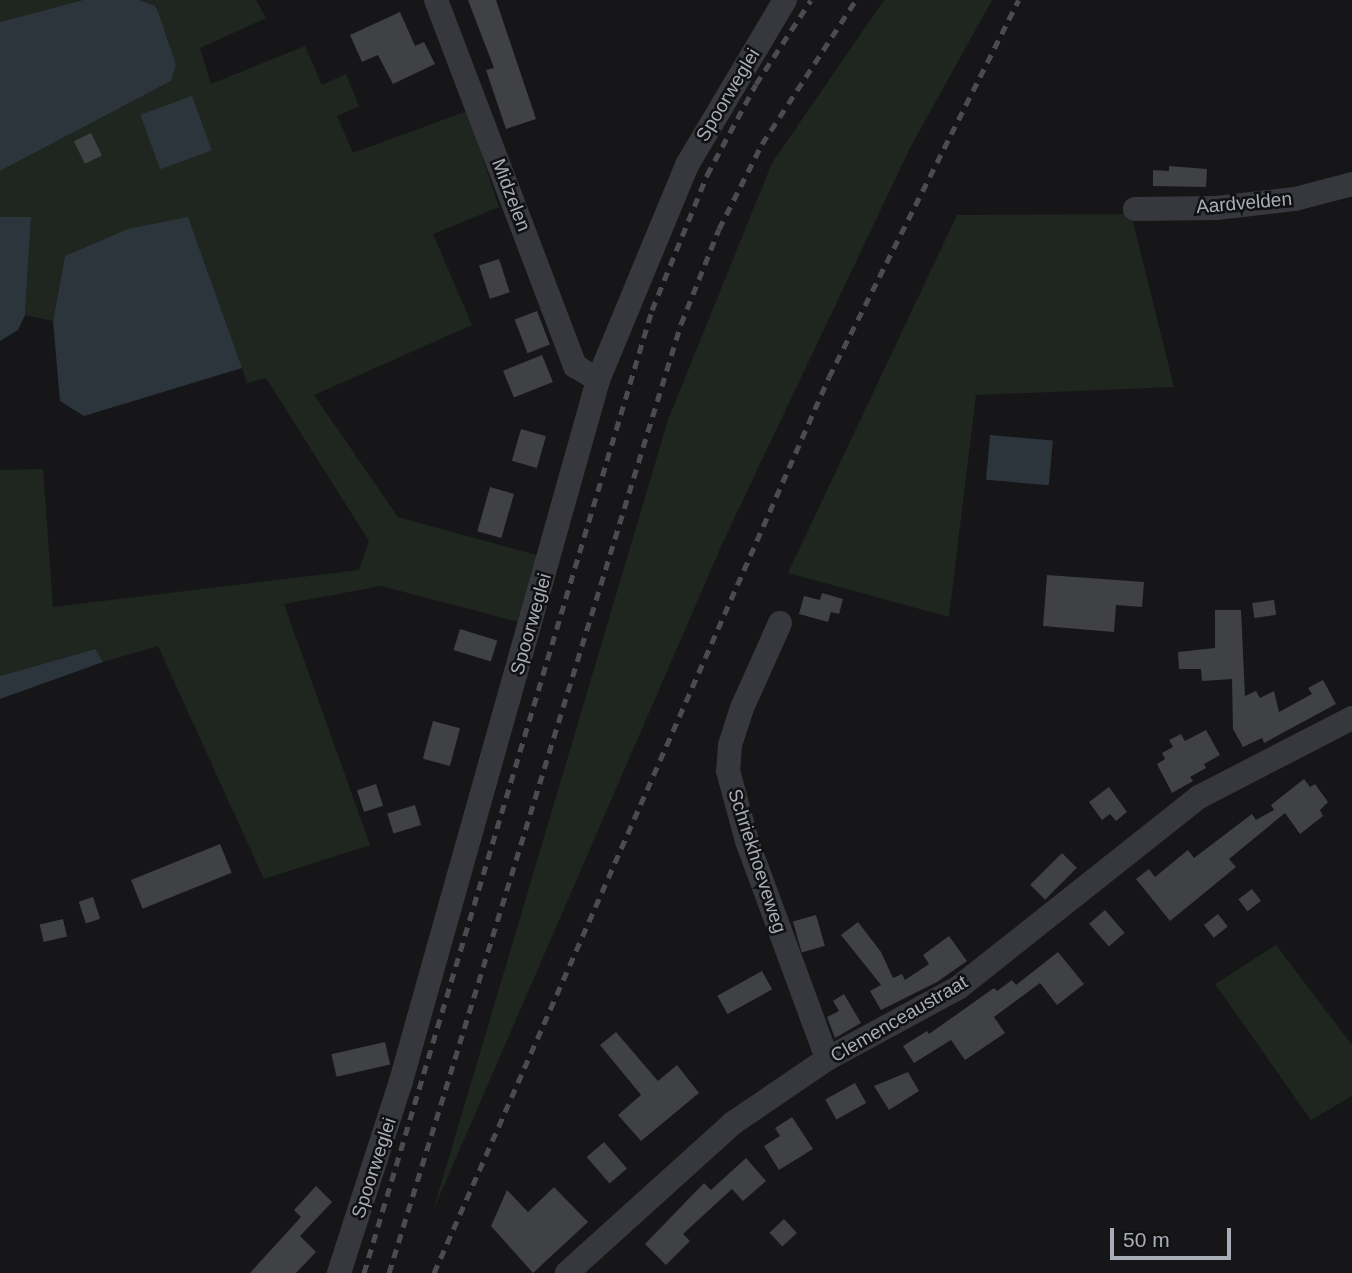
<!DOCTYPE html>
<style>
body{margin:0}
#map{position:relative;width:1352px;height:1273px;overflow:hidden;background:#161618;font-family:Helvetica,sans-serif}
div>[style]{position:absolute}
.green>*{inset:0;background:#1e261f}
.water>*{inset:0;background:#2c353c;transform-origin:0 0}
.building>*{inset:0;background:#404145;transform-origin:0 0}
.minor>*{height:24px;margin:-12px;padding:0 12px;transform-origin:12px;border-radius:12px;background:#37383d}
.rail>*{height:5px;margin-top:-2.5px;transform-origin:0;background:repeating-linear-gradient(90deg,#4a4c52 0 9px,transparent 0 16px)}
span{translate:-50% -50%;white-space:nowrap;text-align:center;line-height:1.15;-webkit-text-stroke:5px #111113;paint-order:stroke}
.street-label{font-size:19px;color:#a8adb8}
.scale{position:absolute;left:1110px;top:1228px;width:121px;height:32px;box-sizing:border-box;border:4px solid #a8adb8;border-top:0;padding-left:9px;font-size:21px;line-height:24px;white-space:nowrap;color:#a8adb8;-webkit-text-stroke:5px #111113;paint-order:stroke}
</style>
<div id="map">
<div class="green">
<div style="clip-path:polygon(0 0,83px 0,0 22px)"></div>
<div style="clip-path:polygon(139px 0,256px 0,266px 18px,200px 48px,211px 84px,305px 46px,322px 85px,346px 74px,359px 106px,337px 116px,353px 153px,467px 111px,499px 207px,433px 234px,472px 325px,314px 395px,398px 517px,540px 556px,522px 623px,381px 586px,284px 604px,370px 845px,264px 879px,158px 646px,103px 662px,94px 649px,0 676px,0 470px,43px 469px,53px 607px,359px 570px,369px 541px,266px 378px,247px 383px,188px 218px,65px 256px,53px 321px,25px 315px,31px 217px,0 217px,0 171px,171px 81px,157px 6px)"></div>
<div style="clip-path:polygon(884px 0,992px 0,910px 148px,723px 542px,433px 1211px,668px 420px,772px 163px)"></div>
<div style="clip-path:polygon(1131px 214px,1174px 387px,976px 395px,949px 617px,788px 573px,957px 215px)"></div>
<div style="clip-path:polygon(1276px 945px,1352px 1045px,1352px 1096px,1311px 1120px,1215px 984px)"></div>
</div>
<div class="water">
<div style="clip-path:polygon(83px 0,139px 0,156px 6px,176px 65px,171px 81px,0 171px,0 22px)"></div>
<div style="left:192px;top:96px;width:58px;height:55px;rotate:70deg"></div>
<div style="clip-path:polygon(0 217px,31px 217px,25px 315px,18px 330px,0 341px)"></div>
<div style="clip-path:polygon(188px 217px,242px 368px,84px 416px,60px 401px,53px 321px,65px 256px,128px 229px)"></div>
<div style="left:990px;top:435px;width:63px;height:45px;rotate:5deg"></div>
<div style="clip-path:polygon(95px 649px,103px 662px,0 699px,0 676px)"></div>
</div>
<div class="building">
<div style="clip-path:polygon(468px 0,496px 0,536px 119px,506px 129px,486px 70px,494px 68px)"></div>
<div style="clip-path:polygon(400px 12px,415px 46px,424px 42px,435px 64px,393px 84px,378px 55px,362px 62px,350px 35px)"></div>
<div style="left:91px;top:133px;width:25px;height:19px;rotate:64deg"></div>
<div style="clip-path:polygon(1169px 166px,1207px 169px,1206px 187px,1153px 186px,1153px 170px,1169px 171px)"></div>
<div style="left:499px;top:259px;width:35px;height:21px;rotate:72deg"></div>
<div style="left:537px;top:311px;width:36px;height:24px;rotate:69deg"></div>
<div style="left:542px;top:355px;width:29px;height:42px;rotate:68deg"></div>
<div style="left:521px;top:429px;width:26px;height:33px;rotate:16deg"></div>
<div style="left:490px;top:487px;width:25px;height:46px;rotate:16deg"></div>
<div style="clip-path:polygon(1047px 575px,1144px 582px,1142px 607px,1116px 605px,1114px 632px,1043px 626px)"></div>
<div style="clip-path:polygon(822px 593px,843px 599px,839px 614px,831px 612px,828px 622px,799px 614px,804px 596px,820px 600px)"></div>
<div style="left:1274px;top:600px;width:15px;height:22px;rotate:82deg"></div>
<div style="clip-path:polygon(1215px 610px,1241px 610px,1245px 696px,1256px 691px,1260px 698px,1274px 691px,1279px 712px,1312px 694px,1308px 688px,1323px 680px,1336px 704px,1264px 743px,1262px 738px,1243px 747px,1233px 729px,1232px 679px,1202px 681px,1201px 669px,1179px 669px,1178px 652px,1215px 648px)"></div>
<div style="left:460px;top:629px;width:39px;height:22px;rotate:17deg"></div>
<div style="left:433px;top:721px;width:28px;height:39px;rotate:15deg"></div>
<div style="clip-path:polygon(1206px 730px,1220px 755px,1204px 764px,1206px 768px,1190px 777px,1193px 781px,1172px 793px,1157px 764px,1165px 759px,1162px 753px,1173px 747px,1169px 740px,1181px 734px,1185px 741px)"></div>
<div style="clip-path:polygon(1304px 779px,1310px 787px,1315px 784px,1328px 802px,1320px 810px,1323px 816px,1300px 834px,1285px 813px,1229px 859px,1236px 867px,1170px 921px,1136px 879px,1149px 869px,1155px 877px,1188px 850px,1194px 858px,1252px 814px,1256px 820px,1274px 810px,1271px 805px)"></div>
<div style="left:376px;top:784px;width:23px;height:20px;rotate:72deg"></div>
<div style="clip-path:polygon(1109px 787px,1127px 812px,1116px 821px,1110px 814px,1102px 820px,1089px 802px)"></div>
<div style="left:415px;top:805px;width:21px;height:29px;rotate:73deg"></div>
<div style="left:220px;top:844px;width:31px;height:96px;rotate:68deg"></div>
<div style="left:1062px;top:853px;width:21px;height:45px;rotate:45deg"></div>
<div style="left:1252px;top:889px;width:15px;height:17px;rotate:53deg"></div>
<div style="left:93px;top:897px;width:23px;height:15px;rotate:72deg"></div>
<div style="left:1105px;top:910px;width:30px;height:21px;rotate:49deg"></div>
<div style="left:1218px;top:914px;width:16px;height:18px;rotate:52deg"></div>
<div style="left:816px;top:915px;width:32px;height:24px;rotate:74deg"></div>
<div style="left:63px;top:919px;width:18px;height:24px;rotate:77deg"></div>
<div style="clip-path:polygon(858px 922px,881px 952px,893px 978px,902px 974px,905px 980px,929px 964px,923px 955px,949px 936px,967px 961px,937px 982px,881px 1010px,870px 991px,881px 985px,841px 935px)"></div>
<div style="clip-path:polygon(1058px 952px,1084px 984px,1057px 1005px,1040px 983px,994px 1017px,1005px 1033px,965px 1060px,951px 1040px,914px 1063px,903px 1046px,927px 1031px,929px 1034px,994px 988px,997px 991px,1012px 980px,1016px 985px)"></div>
<div style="left:762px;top:971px;width:21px;height:51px;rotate:61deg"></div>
<div style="clip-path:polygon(844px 994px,861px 1023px,835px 1038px,827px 1017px,839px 1011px,833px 1001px)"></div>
<div style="clip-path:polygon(616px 1032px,658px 1081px,677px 1065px,699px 1093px,641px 1141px,618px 1115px,641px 1095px,600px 1045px)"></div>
<div style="left:385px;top:1042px;width:23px;height:55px;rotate:77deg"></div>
<div style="clip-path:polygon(908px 1072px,919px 1091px,889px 1110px,874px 1086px)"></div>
<div style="left:855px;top:1083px;width:23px;height:34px;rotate:61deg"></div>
<div style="clip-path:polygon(792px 1117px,813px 1149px,779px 1170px,764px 1146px,780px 1136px,775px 1128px)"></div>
<div style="left:604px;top:1142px;width:35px;height:23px;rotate:49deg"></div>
<div style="clip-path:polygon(746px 1158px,766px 1181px,743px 1201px,732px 1189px,683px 1234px,690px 1241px,666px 1265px,645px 1244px,704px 1183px,711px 1190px)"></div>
<div style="clip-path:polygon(316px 1186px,332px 1202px,300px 1236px,316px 1252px,296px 1273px,250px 1273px,301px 1217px,294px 1210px)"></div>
<div style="clip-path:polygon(554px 1187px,588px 1222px,533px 1273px,491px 1226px,507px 1190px,528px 1212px)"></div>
<div style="left:784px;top:1219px;width:19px;height:20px;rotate:47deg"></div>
</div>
<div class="minor">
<div style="left:436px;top:0;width:392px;rotate:69.2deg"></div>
<div style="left:575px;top:366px;width:27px;rotate:31deg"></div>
<div style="left:1135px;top:209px;width:81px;rotate:-0.7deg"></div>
<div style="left:1216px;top:208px;width:80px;rotate:-6.5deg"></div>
<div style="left:1295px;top:199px;width:59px;rotate:-14.7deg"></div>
<div style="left:780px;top:623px;width:93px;rotate:114.1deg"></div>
<div style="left:742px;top:708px;width:39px;rotate:108deg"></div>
<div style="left:730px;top:745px;width:26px;rotate:94deg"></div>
<div style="left:728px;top:771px;width:73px;rotate:74.8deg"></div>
<div style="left:747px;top:841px;width:232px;rotate:69.8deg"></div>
<div style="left:339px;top:1273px;width:202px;rotate:-72.1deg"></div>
<div style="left:401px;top:1081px;width:728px;rotate:-74.3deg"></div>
<div style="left:598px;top:380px;width:233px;rotate:-67.5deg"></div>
<div style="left:687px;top:165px;width:192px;rotate:-59.3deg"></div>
<div style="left:567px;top:1273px;width:224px;rotate:-42.1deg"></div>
<div style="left:733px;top:1123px;width:114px;rotate:-34.2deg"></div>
<div style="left:827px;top:1059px;width:149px;rotate:-28.5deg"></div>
<div style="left:958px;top:988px;width:308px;rotate:-38.4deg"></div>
<div style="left:1199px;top:797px;width:172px;rotate:-27.3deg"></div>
</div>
<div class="rail">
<div style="left:364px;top:1273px;width:1005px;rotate:-73.35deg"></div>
<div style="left:652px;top:310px;width:146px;rotate:-67.8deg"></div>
<div style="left:707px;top:175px;width:103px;rotate:-61.7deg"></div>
<div style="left:756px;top:84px;width:100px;rotate:-56.8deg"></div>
<div style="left:389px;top:1273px;width:993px;rotate:-72.9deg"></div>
<div style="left:681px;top:324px;width:102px;rotate:-68.2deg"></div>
<div style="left:719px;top:229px;width:95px;rotate:-63.2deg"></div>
<div style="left:762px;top:144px;width:172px;rotate:-56.9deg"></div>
<div style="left:434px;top:1273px;width:979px;rotate:-66.21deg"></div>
<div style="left:829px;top:377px;width:422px;rotate:-63.3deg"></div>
</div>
<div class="street-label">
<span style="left:728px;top:95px;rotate:-59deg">Spoorweglei</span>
<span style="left:511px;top:195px;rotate:69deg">Midzelen</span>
<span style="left:1244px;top:203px;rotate:-5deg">Aardvelden</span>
<span style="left:531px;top:624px;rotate:-74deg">Spoorweglei</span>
<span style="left:757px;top:861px;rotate:72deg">Schriekhoeveweg</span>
<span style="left:899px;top:1019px;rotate:-30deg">Clemenceaustraat</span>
<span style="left:374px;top:1168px;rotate:-72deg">Spoorweglei</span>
</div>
<div class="scale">50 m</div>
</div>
